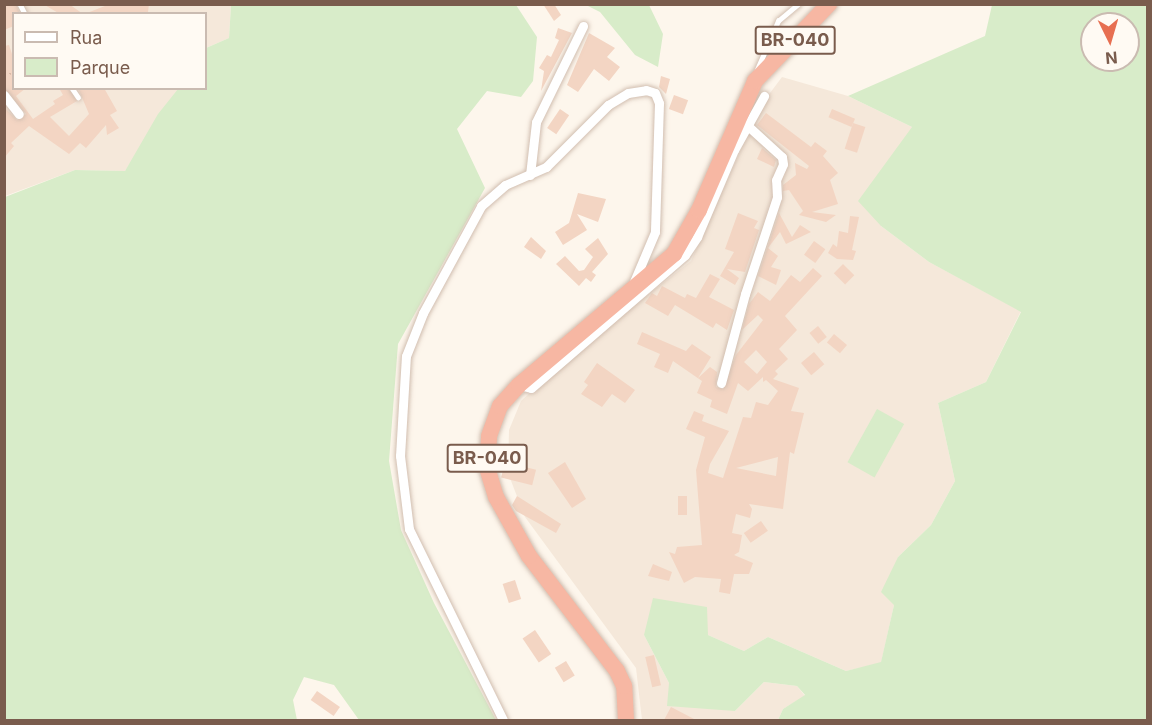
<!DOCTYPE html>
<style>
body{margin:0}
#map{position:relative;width:1152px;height:725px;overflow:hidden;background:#fdf6ec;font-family:Inter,sans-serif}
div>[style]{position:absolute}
.residential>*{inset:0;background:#f5e8da}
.green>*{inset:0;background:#d8ecc9;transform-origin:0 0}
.building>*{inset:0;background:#f3d5c3;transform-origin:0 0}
.path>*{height:1.5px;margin-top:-0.75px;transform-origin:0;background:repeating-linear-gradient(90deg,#d9b8a5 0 1.5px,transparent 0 6px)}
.roads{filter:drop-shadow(0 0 2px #d1beb0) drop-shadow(0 0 2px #d1beb0)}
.lane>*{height:4.5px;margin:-2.25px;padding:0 2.25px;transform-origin:2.25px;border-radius:2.25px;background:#fff}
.street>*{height:9px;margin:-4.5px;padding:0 4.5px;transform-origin:4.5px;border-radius:4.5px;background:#fff}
.highway>*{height:16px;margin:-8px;padding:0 8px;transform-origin:8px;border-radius:8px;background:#f7b7a3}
span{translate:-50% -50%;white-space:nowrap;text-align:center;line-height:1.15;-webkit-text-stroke:5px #fffaf3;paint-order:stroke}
.shield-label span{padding:2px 4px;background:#fffaf3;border:2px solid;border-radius:4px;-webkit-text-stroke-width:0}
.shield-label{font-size:18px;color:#7a5c4d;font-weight:700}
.frame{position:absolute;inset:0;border:6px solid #7a5c4d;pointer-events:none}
.legend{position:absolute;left:12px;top:12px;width:195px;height:78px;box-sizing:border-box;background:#fffaf3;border:2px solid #cabbb1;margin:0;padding:8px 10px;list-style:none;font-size:18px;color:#7a5c4d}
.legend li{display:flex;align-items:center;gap:12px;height:30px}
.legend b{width:30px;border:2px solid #cabbb1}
.north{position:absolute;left:1080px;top:12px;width:60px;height:60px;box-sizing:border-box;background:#fffaf3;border:2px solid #cabbb1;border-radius:50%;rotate:175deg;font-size:16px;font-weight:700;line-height:24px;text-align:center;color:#7a5c4d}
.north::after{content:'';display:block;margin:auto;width:21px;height:27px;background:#e76f51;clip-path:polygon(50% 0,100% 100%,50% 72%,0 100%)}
</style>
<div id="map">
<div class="residential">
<div style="clip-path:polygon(231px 4px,229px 38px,206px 48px,206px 14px,14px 14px,14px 88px,179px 89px,125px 171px,75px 170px,5px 196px,4px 5px)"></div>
<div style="clip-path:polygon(782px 77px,848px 96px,912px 127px,881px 226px,929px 262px,1021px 311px,986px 382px,938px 403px,955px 481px,931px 525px,898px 557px,894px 605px,881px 663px,846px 671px,768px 637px,744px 651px,708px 635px,644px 635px,669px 683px,735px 711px,764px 682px,797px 686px,805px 696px,783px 709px,778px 720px,642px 720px,636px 668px,525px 517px,508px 473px,509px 430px,521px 401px,570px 356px,691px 261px,761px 105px)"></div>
</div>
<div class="green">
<div style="clip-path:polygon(231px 5px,516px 5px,537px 37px,533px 81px,521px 97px,487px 91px,457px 129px,485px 188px,398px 344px,389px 461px,401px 530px,434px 603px,496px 720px,359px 720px,334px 685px,304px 677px,293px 700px,297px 720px,5px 720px,5px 197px,75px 170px,125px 171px,158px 114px,178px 89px,206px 88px,206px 48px,229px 38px)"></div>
<div style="clip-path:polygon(586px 5px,649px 5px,663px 34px,658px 67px,635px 55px,600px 12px)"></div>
<div style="clip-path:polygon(evenodd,992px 5px,1147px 5px,1147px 720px,778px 720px,783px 709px,805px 695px,797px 686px,764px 682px,735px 711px,667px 706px,669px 683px,644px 635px,653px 598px,707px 607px,708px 635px,744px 651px,768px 637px,846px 671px,881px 662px,894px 605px,881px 592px,898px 557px,931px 525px,955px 481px,938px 403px,986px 382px,1021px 312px,929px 262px,881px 226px,858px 201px,912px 127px,848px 96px,985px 36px,992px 5px,1092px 24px,1128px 24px,1128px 60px,1092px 60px,1092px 24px)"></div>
<div style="left:877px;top:409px;width:31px;height:61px;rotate:29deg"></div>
</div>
<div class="building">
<div style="clip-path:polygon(4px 4px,16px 4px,20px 14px,14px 14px,14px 26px,4px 30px)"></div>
<div style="clip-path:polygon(43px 4px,69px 4px,83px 14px,60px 14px)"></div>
<div style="clip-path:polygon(110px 4px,149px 4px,148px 12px,87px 13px)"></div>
<div style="clip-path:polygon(543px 4px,554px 4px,561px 15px,554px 21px)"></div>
<div style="clip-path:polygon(558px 28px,572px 33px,541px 91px,544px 71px,539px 68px,547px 55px,551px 57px,559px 40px,555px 38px)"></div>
<div style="clip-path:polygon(589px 33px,615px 48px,607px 57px,620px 67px,609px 81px,594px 69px,578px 92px,567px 85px)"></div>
<div style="clip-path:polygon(9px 45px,14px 60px,14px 88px,26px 88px,16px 96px,33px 119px,55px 104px,53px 101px,63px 95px,59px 88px,68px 88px,77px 101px,50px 117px,69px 136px,89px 114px,78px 88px,104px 88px,117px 111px,110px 115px,119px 128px,107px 135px,106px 125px,86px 148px,80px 143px,69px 154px,29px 126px,11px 143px,14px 146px,4px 158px,4px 107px,17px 120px,26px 114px,4px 88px,4px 46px)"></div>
<div style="clip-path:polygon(661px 76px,670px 79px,666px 94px,659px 87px)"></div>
<div style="left:674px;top:95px;width:15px;height:15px;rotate:20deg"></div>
<div style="left:560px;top:109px;width:11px;height:23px;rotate:34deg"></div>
<div style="left:832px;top:109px;width:25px;height:9px;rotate:23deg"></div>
<div style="clip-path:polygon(766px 113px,811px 147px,815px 142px,827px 151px,823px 156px,838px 173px,830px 180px,838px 204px,812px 212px,836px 215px,826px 222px,799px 215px,803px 211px,789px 190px,783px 191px,783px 185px,796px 175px,795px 163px,807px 169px,809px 166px,757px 125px)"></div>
<div style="left:853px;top:123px;width:13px;height:27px;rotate:18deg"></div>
<div style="clip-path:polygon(762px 148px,776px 160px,774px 167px,757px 159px)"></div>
<div style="clip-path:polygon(578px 193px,606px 199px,598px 222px,577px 214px,587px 230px,563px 245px,555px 232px,569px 223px)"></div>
<div style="clip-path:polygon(738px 213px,758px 221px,754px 228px,759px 230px,745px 272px,727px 269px,739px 278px,735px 285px,720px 276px,734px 252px,725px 249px)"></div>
<div style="clip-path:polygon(779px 213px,792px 237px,800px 225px,811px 232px,786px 244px,780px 232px,768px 248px,778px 256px,771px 267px,781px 270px,776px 285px,758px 276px)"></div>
<div style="clip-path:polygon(850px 216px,859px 217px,852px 250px,856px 251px,853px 260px,837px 259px,828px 253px,833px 244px,837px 247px,839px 231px,848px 233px)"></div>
<div style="clip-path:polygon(531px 237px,546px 251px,541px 259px,524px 247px)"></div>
<div style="clip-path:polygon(598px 238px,608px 254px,592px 272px,596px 275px,591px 282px,586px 278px,579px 286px,556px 264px,565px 256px,579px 271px,584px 270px,593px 257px,585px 249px)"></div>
<div style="left:814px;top:241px;width:14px;height:17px;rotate:36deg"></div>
<div style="left:843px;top:264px;width:16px;height:13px;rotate:45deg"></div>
<div style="clip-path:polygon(evenodd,813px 268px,822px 276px,785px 316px,797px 330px,779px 349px,788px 359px,775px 371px,778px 374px,773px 379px,799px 388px,791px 411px,804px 413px,794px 454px,790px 452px,783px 509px,749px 504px,752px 509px,750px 518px,736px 514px,732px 533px,742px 535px,739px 552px,734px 555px,753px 563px,749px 574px,734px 574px,730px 594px,719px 592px,721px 579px,695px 577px,684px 583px,669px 552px,675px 554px,677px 547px,702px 545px,696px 470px,705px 437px,686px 429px,694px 411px,704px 415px,702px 421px,729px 431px,710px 464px,708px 473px,723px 478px,743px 417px,751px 418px,756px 402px,768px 405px,778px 391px,766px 380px,763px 382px,763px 377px,748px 391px,738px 383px,727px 414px,710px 407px,712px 400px,697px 393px,702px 381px,673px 361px,668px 373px,654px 367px,660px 354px,637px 344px,642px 332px,686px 351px,692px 344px,711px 357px,698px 378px,710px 367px,717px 372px,716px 387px,723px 389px,736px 355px,763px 320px,758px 315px,742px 330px,749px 304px,758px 292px,770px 301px,791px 275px,800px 282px,813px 268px,756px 350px,767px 362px,757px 374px,744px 362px,756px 350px,813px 268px,778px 457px,776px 476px,736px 468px,778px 457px)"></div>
<div style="clip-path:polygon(710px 274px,720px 279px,709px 297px,734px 310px,727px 330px,716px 323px,713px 328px,675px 305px,668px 316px,645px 303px,652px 293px,657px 296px,662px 286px,685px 298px,687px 294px,696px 298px)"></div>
<div style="left:818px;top:326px;width:14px;height:11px;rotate:51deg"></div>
<div style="left:834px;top:334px;width:17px;height:11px;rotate:40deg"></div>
<div style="left:814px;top:352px;width:16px;height:17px;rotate:50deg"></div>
<div style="clip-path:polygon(597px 363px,635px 390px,625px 403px,612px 394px,602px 407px,581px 394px,588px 385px,584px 382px)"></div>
<div style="left:505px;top:462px;width:32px;height:16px;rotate:14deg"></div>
<div style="clip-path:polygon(565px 462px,586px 499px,572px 508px,548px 473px)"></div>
<div style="clip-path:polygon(517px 496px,561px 524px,556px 533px,516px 511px,512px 505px)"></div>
<div style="left:678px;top:496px;width:9px;height:19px"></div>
<div style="left:761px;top:521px;width:12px;height:21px;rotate:55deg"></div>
<div style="clip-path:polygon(653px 564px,672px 572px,669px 581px,648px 576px)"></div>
<div style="left:515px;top:580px;width:20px;height:13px;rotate:72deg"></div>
<div style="left:535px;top:630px;width:29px;height:15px;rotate:56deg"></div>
<div style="left:654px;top:655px;width:31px;height:9px;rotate:77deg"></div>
<div style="left:566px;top:661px;width:17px;height:13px;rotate:59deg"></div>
<div style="left:317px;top:691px;width:28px;height:11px;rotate:35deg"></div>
<div style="clip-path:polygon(671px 707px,696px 720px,664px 720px)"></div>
</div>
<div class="path">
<div style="left:4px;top:77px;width:11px;rotate:-27deg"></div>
</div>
<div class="roads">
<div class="lane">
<div style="left:20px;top:4px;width:11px;rotate:63deg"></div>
<div style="left:756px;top:72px;width:56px;rotate:-66.7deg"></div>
<div style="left:778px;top:21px;width:26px;rotate:-40deg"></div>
<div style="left:72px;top:88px;width:11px;rotate:56deg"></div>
</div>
<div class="street">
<div style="left:4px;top:95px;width:24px;rotate:52deg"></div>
<div style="left:530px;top:175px;width:53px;rotate:-83.5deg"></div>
<div style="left:536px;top:122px;width:107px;rotate:-63.9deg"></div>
<div style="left:721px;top:383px;width:92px;rotate:-74.9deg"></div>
<div style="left:745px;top:294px;width:102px;rotate:-71.7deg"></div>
<div style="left:777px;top:197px;width:17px;rotate:-93deg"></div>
<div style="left:776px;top:180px;width:17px;rotate:-66deg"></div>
<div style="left:783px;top:164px;width:7px;rotate:-98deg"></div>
<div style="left:782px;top:157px;width:47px;rotate:-137.6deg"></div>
<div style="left:519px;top:385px;width:12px;rotate:14deg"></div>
<div style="left:531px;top:388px;width:203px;rotate:-40.8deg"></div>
<div style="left:685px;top:255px;width:22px;rotate:-56deg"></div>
<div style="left:697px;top:237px;width:95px;rotate:-67deg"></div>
<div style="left:734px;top:150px;width:62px;rotate:-60.9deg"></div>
<div style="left:503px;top:720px;width:213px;rotate:-116.2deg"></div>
<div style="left:409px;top:529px;width:74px;rotate:-97deg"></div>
<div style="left:400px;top:456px;width:100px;rotate:-86.6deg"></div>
<div style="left:406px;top:356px;width:46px;rotate:-68.4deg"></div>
<div style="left:423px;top:313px;width:122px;rotate:-61.5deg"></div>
<div style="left:481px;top:206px;width:32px;rotate:-41deg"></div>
<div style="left:505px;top:185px;width:45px;rotate:-23.7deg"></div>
<div style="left:546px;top:167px;width:88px;rotate:-45deg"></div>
<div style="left:608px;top:105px;width:23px;rotate:-31deg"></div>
<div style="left:628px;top:93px;width:18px;rotate:-9deg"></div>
<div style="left:646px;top:90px;width:9px;rotate:18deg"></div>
<div style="left:655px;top:93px;width:11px;rotate:68deg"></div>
<div style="left:659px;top:103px;width:129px;rotate:91.8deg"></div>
<div style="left:655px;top:232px;width:56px;rotate:112.9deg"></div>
</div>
<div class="highway">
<div style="left:626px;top:720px;width:34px;rotate:-93deg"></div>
<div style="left:624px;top:686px;width:17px;rotate:-115deg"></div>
<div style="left:617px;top:671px;width:145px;rotate:-127.4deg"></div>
<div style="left:529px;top:556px;width:68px;rotate:-119.2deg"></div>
<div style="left:496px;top:497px;width:31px;rotate:-107deg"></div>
<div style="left:487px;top:467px;width:31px;rotate:-86deg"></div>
<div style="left:489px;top:436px;width:32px;rotate:-70deg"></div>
<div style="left:500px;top:406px;width:28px;rotate:-48deg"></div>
<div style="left:519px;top:385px;width:203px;rotate:-40.2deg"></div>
<div style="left:674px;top:254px;width:51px;rotate:-60.4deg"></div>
<div style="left:699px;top:210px;width:141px;rotate:-66.5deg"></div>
<div style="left:755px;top:81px;width:107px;rotate:-46.1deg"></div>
</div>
</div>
<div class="shield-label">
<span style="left:795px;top:40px">BR-040</span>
<span style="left:487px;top:458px">BR-040</span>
</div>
<div class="frame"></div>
<ul class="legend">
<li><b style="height:8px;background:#fff"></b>Rua</li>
<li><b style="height:16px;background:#d8ecc9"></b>Parque</li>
</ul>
<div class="north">N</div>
</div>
